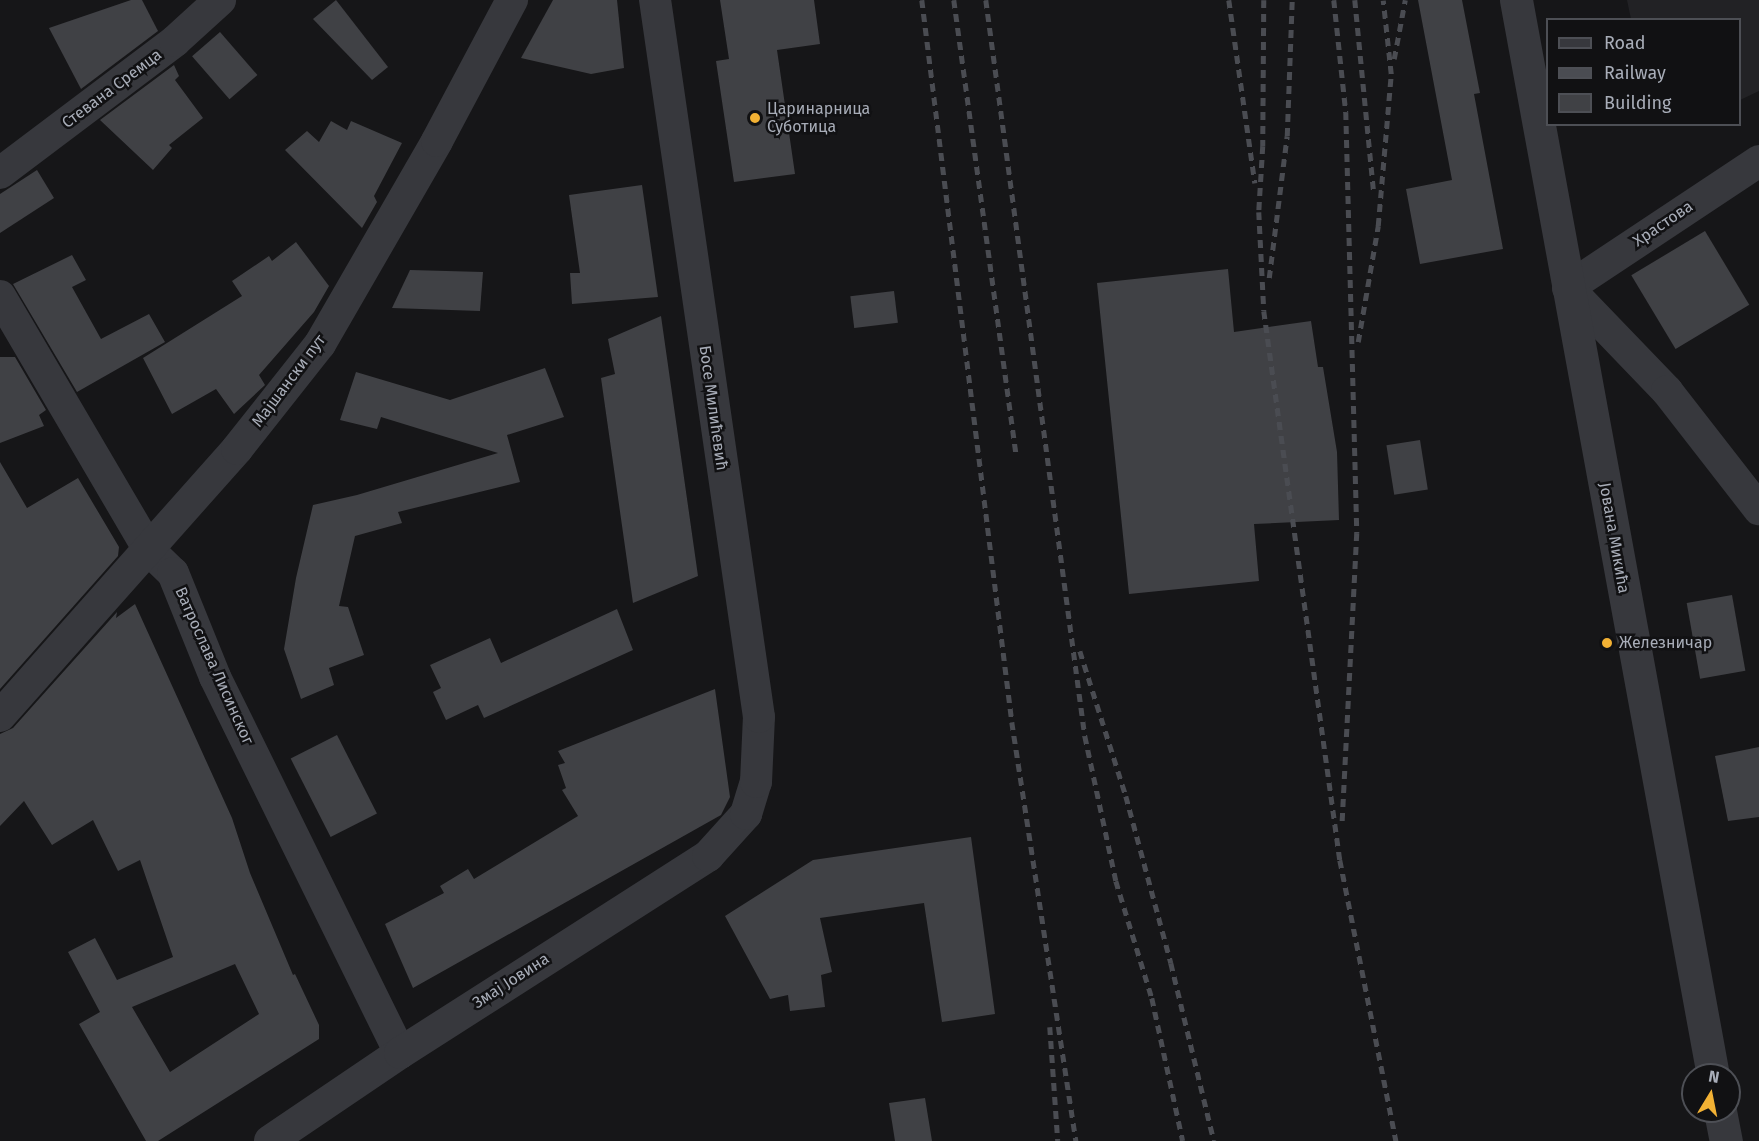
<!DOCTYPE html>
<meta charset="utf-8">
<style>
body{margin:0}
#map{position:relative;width:1759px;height:1141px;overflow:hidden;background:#161618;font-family:"Fira Sans",sans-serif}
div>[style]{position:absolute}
.built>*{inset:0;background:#222225}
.building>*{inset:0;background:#404145;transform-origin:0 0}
.minor>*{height:32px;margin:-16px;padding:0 16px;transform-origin:16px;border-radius:16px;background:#37383d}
.tertiary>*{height:33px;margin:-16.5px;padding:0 16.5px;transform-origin:16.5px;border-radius:16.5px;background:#37383d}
.rail>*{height:4.5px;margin-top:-2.25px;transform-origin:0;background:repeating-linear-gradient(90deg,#4a4c52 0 8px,transparent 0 14px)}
.dots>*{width:16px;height:16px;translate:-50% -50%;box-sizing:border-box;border:3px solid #111113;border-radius:50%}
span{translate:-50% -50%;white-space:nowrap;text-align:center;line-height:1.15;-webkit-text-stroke:5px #111113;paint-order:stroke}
.street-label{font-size:16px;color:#a8adb8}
.poi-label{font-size:16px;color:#a8adb8}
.left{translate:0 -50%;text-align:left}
.legend{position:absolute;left:1546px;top:18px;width:195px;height:108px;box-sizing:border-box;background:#111113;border:2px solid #4d4f55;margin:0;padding:8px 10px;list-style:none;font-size:18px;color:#a8adb8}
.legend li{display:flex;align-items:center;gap:12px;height:30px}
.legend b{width:30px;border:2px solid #4d4f55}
.north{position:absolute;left:1681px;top:1063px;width:60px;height:60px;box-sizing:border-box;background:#111113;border:2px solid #4d4f55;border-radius:50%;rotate:10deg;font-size:16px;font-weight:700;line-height:24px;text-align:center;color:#a8adb8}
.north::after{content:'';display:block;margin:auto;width:21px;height:27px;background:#f2b134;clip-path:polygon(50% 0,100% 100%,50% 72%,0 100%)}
</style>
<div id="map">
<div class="built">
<div style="clip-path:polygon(1627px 0,1759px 0,1759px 91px,1740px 100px,1740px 20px,1631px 19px)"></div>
</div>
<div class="building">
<div style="clip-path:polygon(131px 0,142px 0,158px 31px,81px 89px,49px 28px)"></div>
<div style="clip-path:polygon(336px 0,388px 67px,372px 80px,313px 19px)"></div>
<div style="clip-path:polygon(553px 0,617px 0,624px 68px,591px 74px,521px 58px)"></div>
<div style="clip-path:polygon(720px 0,814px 0,820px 44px,777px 50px,795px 174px,734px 182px,716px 61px,729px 59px)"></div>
<div style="clip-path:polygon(1418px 0,1462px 0,1480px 93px,1474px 94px,1503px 249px,1420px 264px,1406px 189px,1452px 180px)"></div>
<div style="left:220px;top:32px;width:57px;height:37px;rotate:49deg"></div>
<div style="clip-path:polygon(174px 65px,179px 76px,175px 80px,203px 118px,169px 145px,172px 148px,153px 170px,100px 120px)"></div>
<div style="clip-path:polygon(331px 121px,347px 130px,351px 121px,402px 143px,374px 196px,377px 202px,362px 228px,285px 150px,307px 131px,319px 142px)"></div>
<div style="clip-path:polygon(37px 170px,54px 198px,0 233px,0 194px)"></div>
<div style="clip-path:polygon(642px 185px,658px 297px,572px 304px,570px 273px,580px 273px,569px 195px)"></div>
<div style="left:1705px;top:231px;width:86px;height:86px;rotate:59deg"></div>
<div style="clip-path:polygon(296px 242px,329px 286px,314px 312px,259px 375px,265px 385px,234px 414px,216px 389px,172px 414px,143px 358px,242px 296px,232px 281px,269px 256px,272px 261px)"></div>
<div style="clip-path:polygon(72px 255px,86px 280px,72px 287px,101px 339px,149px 314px,165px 342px,77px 392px,13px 284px)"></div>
<div style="clip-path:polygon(1228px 269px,1234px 332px,1311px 321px,1318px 367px,1323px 367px,1337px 452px,1339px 520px,1254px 524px,1259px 581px,1129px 594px,1097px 283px)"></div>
<div style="clip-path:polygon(410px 270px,483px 272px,480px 311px,392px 308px)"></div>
<div style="left:894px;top:291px;width:32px;height:44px;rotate:83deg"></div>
<div style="clip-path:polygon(661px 316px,698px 576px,633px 603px,601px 378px,615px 374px,608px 339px)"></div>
<div style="clip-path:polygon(0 357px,15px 357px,46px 410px,39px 415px,44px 426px,0 443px)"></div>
<div style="clip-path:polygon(545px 368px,564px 417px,507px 435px,520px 482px,398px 512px,402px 523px,355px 536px,339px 606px,348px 607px,364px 655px,329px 668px,334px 685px,301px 699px,284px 649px,296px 578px,313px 505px,357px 495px,498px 453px,381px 417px,377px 429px,340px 420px,356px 372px,450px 400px)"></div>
<div style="left:1420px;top:440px;width:50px;height:34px;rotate:81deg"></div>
<div style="clip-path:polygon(0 462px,27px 508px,78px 478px,119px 547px,118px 556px,0 689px)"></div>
<div style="left:1732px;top:595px;width:77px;height:46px;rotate:80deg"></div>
<div style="clip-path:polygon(evenodd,135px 604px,232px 818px,250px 873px,293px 975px,295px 974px,319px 1025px,319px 1039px,158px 1141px,146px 1141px,79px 1024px,100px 1012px,68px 952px,95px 938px,117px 980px,173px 957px,140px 860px,118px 871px,93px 820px,52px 845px,24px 801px,0 826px,0 734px,13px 728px,117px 612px,116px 618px,135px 604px,235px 964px,259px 1014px,170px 1072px,132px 1007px,235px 964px)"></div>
<div style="clip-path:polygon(617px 609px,633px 650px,484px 718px,478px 705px,446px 720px,433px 692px,441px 688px,430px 665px,490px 638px,501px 663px)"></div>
<div style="clip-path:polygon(715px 689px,730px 797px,721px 815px,413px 988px,385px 924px,444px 893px,440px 886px,468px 869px,474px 879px,578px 816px,562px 790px,566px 788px,558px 765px,565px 763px,558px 751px)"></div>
<div style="left:337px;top:735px;width:88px;height:52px;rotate:63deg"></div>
<div style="clip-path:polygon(1759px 747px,1759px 817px,1728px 821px,1715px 756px)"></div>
<div style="clip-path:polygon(971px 837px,995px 1014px,942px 1022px,924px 903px,820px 918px,832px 972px,821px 975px,825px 1007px,790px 1011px,788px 995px,770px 999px,725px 916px,813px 860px)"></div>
<div style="clip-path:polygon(925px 1098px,932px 1141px,895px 1141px,889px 1103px)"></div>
</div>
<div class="minor">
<div style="left:1759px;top:161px;width:229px;rotate:146.4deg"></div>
<div style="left:1568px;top:288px;width:143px;rotate:46.1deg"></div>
<div style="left:1667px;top:391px;width:150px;rotate:52.1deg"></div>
<div style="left:0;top:173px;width:219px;rotate:-37deg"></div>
<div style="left:175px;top:41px;width:61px;rotate:-42.3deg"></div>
<div style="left:0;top:296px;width:294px;rotate:59.6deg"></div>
<div style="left:149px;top:550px;width:33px;rotate:44deg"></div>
<div style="left:173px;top:573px;width:112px;rotate:68deg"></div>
<div style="left:215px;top:677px;width:419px;rotate:63.8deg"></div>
<div style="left:0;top:716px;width:357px;rotate:-48.4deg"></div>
<div style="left:237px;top:449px;width:134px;rotate:-51.7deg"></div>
<div style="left:320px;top:344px;width:234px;rotate:-60deg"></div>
<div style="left:437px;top:141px;width:160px;rotate:-62deg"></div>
<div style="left:270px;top:1141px;width:157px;rotate:-34.1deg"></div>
<div style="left:400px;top:1053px;width:366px;rotate:-32.6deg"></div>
<div style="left:708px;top:856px;width:57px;rotate:-47.9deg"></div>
<div style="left:746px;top:814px;width:34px;rotate:-73deg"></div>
<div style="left:756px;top:782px;width:65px;rotate:-87.4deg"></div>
<div style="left:759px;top:717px;width:725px;rotate:-98.25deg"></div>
</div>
<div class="tertiary">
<div style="left:1516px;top:0;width:1093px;rotate:79.62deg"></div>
<div style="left:1720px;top:1111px;width:31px;rotate:79deg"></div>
</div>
<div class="rail">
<div style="left:922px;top:0;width:728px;rotate:82.89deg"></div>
<div style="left:1012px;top:722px;width:424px;rotate:81.3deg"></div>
<div style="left:954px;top:0;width:457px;rotate:82.2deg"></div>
<div style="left:986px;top:0;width:743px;rotate:82.34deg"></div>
<div style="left:1085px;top:736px;width:148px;rotate:77.9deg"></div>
<div style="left:1116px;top:881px;width:122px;rotate:72.9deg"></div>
<div style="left:1152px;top:998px;width:146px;rotate:77.8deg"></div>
<div style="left:1229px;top:0;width:185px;rotate:81.9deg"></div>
<div style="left:1264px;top:0;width:146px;rotate:90.4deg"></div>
<div style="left:1263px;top:146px;width:66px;rotate:93.5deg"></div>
<div style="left:1259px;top:212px;width:99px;rotate:87.1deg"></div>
<div style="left:1264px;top:311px;width:554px;rotate:82.12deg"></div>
<div style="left:1340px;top:860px;width:287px;rotate:78.7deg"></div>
<div style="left:1334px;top:0;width:113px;rotate:83.9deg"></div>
<div style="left:1346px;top:112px;width:421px;rotate:88.5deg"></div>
<div style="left:1357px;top:533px;width:294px;rotate:92.9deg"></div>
<div style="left:1355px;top:0;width:195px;rotate:84.4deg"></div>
<div style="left:1394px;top:59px;width:60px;rotate:-79.4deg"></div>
<div style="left:1269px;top:278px;width:143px;rotate:-82.8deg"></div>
<div style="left:1287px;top:136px;width:136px;rotate:-87.9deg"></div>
<div style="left:1358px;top:342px;width:118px;rotate:-80.2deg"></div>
<div style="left:1378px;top:226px;width:153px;rotate:-85.1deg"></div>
<div style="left:1391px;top:74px;width:74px;rotate:-96.2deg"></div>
<div style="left:1080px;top:651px;width:152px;rotate:72.4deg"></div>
<div style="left:1126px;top:796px;width:173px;rotate:74.9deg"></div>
<div style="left:1171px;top:963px;width:183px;rotate:76.4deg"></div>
<div style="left:1050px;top:1027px;width:114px;rotate:86deg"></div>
</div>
<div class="dots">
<div style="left:755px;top:118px;background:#f2b134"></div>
<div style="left:1607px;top:643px;background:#f2b134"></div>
</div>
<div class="street-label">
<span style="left:112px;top:89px;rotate:-37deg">Стевана Сремца</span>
<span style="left:1663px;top:224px;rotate:-34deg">Храстова</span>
<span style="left:289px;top:381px;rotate:-53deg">Мајшански пут</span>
<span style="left:713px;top:408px;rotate:82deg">Босе Милићевић</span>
<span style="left:1614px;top:538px;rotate:80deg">Јована Микића</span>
<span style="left:214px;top:666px;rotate:66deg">Ватрослава Лисинског</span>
<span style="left:511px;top:981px;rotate:-33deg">Змај Јовина</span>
</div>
<div class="poi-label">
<span class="left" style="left:767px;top:118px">Царинарница<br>Суботица</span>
<span class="left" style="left:1619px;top:643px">Железничар</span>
</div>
<ul class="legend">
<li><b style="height:8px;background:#37383d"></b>Road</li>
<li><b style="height:8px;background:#4a4c52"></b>Railway</li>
<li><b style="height:16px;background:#404145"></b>Building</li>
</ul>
<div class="north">N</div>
</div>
